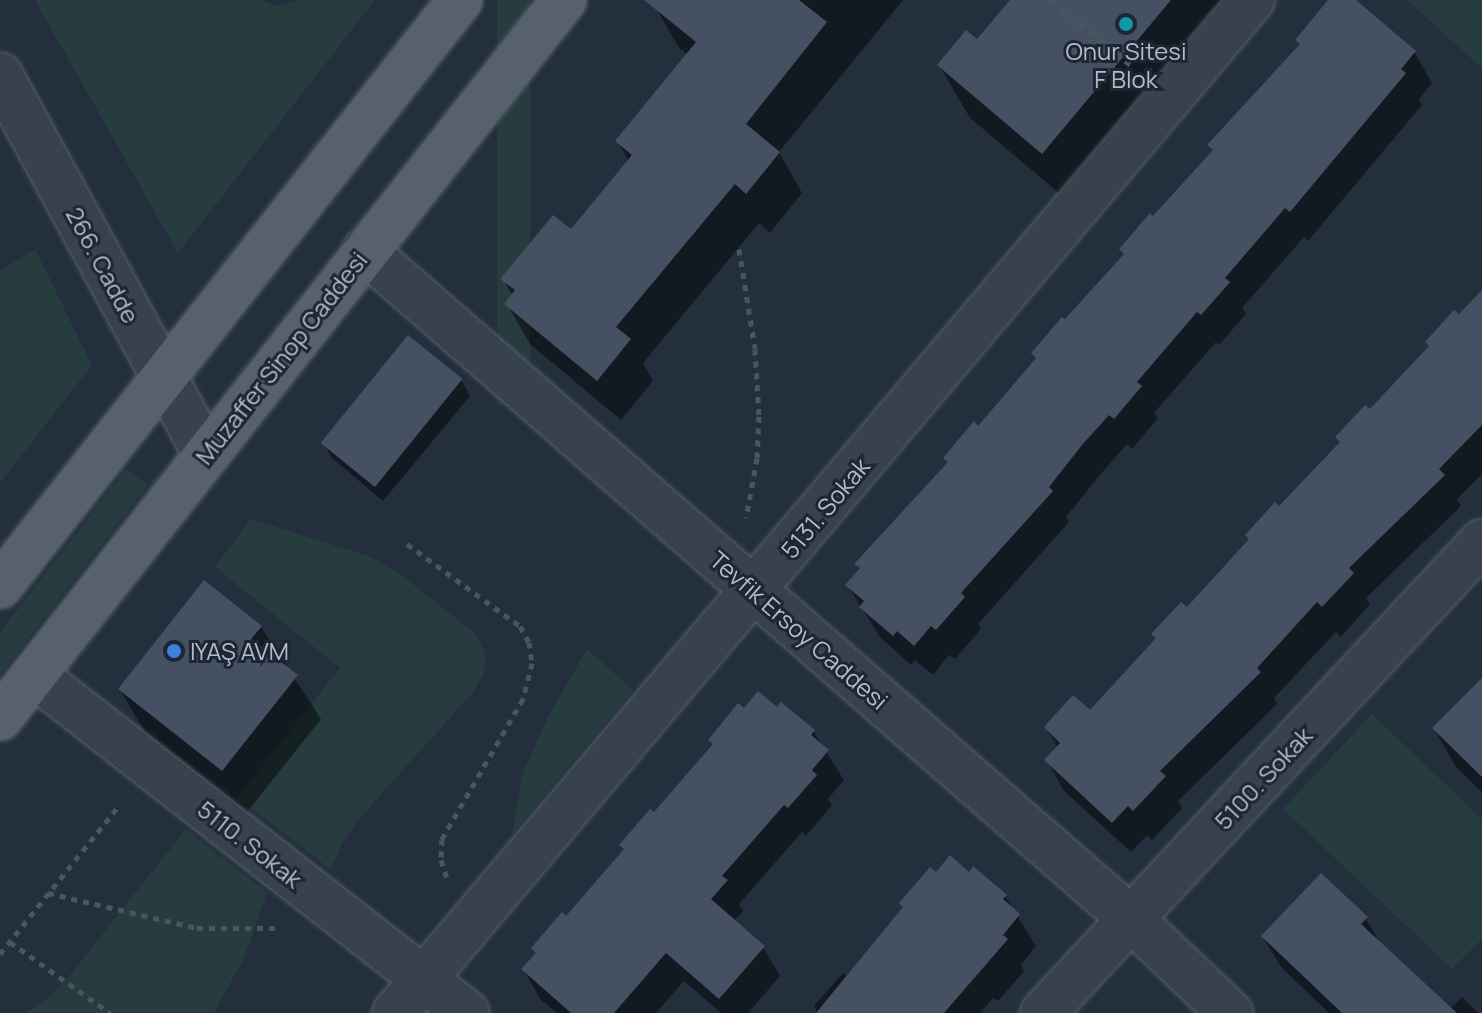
<!DOCTYPE html>
<meta charset="utf-8">
<style>
body{margin:0}
#map{position:relative;width:1482px;height:1013px;overflow:hidden;background:#242f3e;font-family:Manrope,sans-serif}
div>[style]{position:absolute}
.green>*{inset:0;background:#263c3f;transform-origin:0 0}
.shadow>*{inset:0;background:#0007}
.building>*{inset:0;background:#455162;transform-origin:0 0}
.path>*{height:5px;margin-top:-2.5px;transform-origin:0;background:repeating-linear-gradient(90deg,#44595c 0 6px,transparent 0 12px)}
.roads{filter:drop-shadow(0 0 2px #565f6c) drop-shadow(0 0 2px #565f6c)}
.minor>*{height:44px;margin:-22px;padding:0 22px;transform-origin:22px;border-radius:22px;background:#38414e}
.major>*{height:44px;margin:-22px;padding:0 22px;transform-origin:22px;border-radius:22px;background:#56606e}
.dots>*{width:22px;height:22px;translate:-50% -50%;box-sizing:border-box;border:4px solid #1d2633;border-radius:50%}
span{translate:-50% -50%;white-space:nowrap;text-align:center;line-height:1.15;-webkit-text-stroke:6px #1d2633;paint-order:stroke}
.poi-label{font-size:24px;color:#b4bcc9}
.left{translate:0 -50%;text-align:left}
.street-label{font-size:24px;color:#b4bcc9}
</style>
<div id="map">
<div class="green">
<div style="clip-path:polygon(35px 0,262px 0,279px 6px,298px 0,375px 0,178px 253px)"></div>
<div style="left:497px;top:0;width:33px;height:406px"></div>
<div style="clip-path:polygon(1407px 0,1482px 0,1482px 68px,1464px 52px)"></div>
<div style="clip-path:polygon(35px 249px,92px 365px,0 483px,0 271px)"></div>
<div style="clip-path:polygon(126px 469px,148px 485px,0 675px,0 632px)"></div>
<div style="clip-path:polygon(251px 519px,371px 557px,396px 571px,476px 634px,485px 653px,484px 674px,473px 692px,358px 820px,341px 845px,331px 870px,237px 797px,340px 668px,215px 567px)"></div>
<div style="clip-path:polygon(587px 649px,633px 690px,512px 834px,523px 772px,550px 713px)"></div>
<div style="clip-path:polygon(1372px 714px,1482px 819px,1482px 939px,1452px 969px,1283px 809px)"></div>
<div style="clip-path:polygon(186px 829px,267px 893px,244px 958px,214px 1013px,25px 1013px,48px 998px,66px 980px)"></div>
</div>
<div class="shadow">
<div style="clip-path:polygon(662px 0,903px 0,779px 152px,802px 193px,770px 233px,759px 223px,643px 363px,653px 381px,621px 420px,530px 344px,507px 304px,513px 296px,503px 279px,571px 232px,629px 162px,618px 141px,688px 55px,679px 48px,656px 8px)"></div>
<div style="clip-path:polygon(1012px 0,1245px 0,1073px 205px,970px 118px,939px 65px,977px 42px)"></div>
<div style="clip-path:polygon(1340px 0,1353px 0,1415px 53px,1432px 83px,1419px 99px,1422px 105px,1308px 241px,1304px 237px,1242px 308px,1246px 314px,1219px 345px,1216px 342px,1154px 413px,1158px 418px,1132px 449px,1127px 444px,1099px 476px,1066px 517px,1069px 522px,978px 624px,981px 629px,955px 659px,949px 655px,933px 675px,915px 660px,911px 665px,880px 637px,847px 585px,860px 570px,857px 564px,949px 464px,946px 458px,979px 429px,1065px 322px,1214px 152px,1210px 145px)"></div>
<div style="clip-path:polygon(1482px 291px,1482px 474px,1457px 499px,1461px 506px,1366px 598px,1370px 604px,1341px 637px,1336px 632px,1274px 698px,1277px 704px,1178px 801px,1182px 808px,1152px 840px,1147px 835px,1131px 852px,1064px 791px,1047px 760px,1058px 748px,1046px 727px,1090px 713px,1157px 640px,1154px 634px,1187px 610px)"></div>
<div style="clip-path:polygon(461px 380px,470px 396px,383px 501px,332px 458px,323px 442px)"></div>
<div style="clip-path:polygon(261px 627px,321px 719px,247px 812px,145px 732px,120px 690px)"></div>
<div style="clip-path:polygon(1482px 680px,1482px 792px,1456px 767px,1434px 729px)"></div>
<div style="clip-path:polygon(745px 710px,777px 710px,813px 731px,844px 780px,828px 799px,832px 805px,806px 836px,802px 832px,739px 904px,743px 911px,734px 921px,763px 947px,780px 976px,748px 1013px,721px 1013px,684px 981px,656px 1013px,557px 1013px,540px 999px,524px 970px,625px 851px,621px 845px,654px 815px,714px 746px,710px 740px)"></div>
<div style="clip-path:polygon(969px 874px,1005px 896px,1036px 946px,1021px 965px,1024px 971px,998px 1001px,993px 998px,980px 1013px,817px 1013px,814px 1006px,843px 973px,848px 977px,936px 875px)"></div>
<div style="clip-path:polygon(1366px 919px,1382px 946px,1450px 1009px,1462px 997px,1478px 1013px,1329px 1013px,1281px 967px,1263px 937px)"></div>
</div>
<div class="building">
<div style="clip-path:polygon(644px 0,799px 0,827px 22px,746px 124px,780px 152px,746px 194px,735px 184px,616px 327px,631px 339px,597px 381px,504px 304px,515px 290px,500px 279px,553px 215px,571px 229px,632px 155px,615px 141px,696px 42px)"></div>
<div style="clip-path:polygon(1010px 0,1171px 0,1042px 154px,937px 65px,966px 30px,977px 39px)"></div>
<div style="clip-path:polygon(1328px 0,1356px 0,1416px 51px,1401px 69px,1406px 73px,1290px 212px,1285px 208px,1225px 278px,1230px 282px,1201px 315px,1197px 312px,1137px 382px,1142px 386px,1114px 419px,1109px 415px,1082px 445px,1049px 487px,1053px 491px,961px 593px,965px 597px,936px 630px,931px 626px,914px 646px,897px 631px,893px 636px,859px 607px,864px 601px,845px 585px,860px 568px,854px 564px,948px 462px,943px 458px,974px 421px,978px 426px,1008px 391px,1036px 358px,1031px 353px,1062px 317px,1065px 319px,1124px 254px,1119px 249px,1150px 213px,1153px 216px,1213px 150px,1207px 145px,1300px 44px,1295px 40px)"></div>
<div style="clip-path:polygon(1482px 290px,1482px 425px,1439px 469px,1445px 475px,1349px 568px,1354px 573px,1322px 607px,1317px 602px,1257px 668px,1261px 672px,1160px 771px,1166px 776px,1133px 811px,1128px 806px,1112px 823px,1044px 760px,1060px 743px,1044px 727px,1073px 695px,1090px 710px,1156px 638px,1151px 634px,1181px 602px,1187px 607px,1249px 539px,1245px 535px,1275px 502px,1279px 506px,1340px 442px,1335px 437px,1365px 405px,1370px 409px,1397px 380px,1429px 346px,1425px 342px,1454px 310px,1459px 314px)"></div>
<div style="left:408px;top:335px;width:70px;height:139px;rotate:39deg"></div>
<div style="clip-path:polygon(204px 580px,262px 626px,251px 639px,298px 675px,222px 771px,118px 689px)"></div>
<div style="clip-path:polygon(1482px 678px,1482px 777px,1432px 728px)"></div>
<div style="clip-path:polygon(758px 691px,777px 707px,781px 702px,815px 730px,811px 735px,829px 750px,812px 770px,817px 775px,788px 808px,784px 805px,722px 876px,728px 880px,711px 899px,765px 946px,719px 999px,666px 953px,614px 1013px,571px 1013px,521px 969px,536px 953px,531px 948px,562px 912px,566px 916px,624px 849px,619px 845px,650px 809px,654px 812px,713px 744px,708px 740px,738px 703px,744px 708px)"></div>
<div style="clip-path:polygon(950px 855px,969px 872px,973px 866px,1007px 895px,1003px 899px,1020px 914px,1003px 935px,1008px 939px,944px 1013px,816px 1013px,903px 907px,899px 903px,930px 867px,936px 872px)"></div>
<div style="clip-path:polygon(1321px 873px,1368px 917px,1361px 924px,1457px 1013px,1342px 1013px,1261px 936px)"></div>
</div>
<div class="path">
<div style="left:1051px;top:0;width:106px;rotate:39.3deg"></div>
<div style="left:739px;top:249px;width:101px;rotate:80.9deg"></div>
<div style="left:755px;top:349px;width:67px;rotate:86.6deg"></div>
<div style="left:759px;top:416px;width:42px;rotate:92.7deg"></div>
<div style="left:757px;top:458px;width:61px;rotate:100.4deg"></div>
<div style="left:407px;top:544px;width:140px;rotate:36deg"></div>
<div style="left:520px;top:626px;width:18px;rotate:61deg"></div>
<div style="left:529px;top:642px;width:21px;rotate:82deg"></div>
<div style="left:532px;top:663px;width:37px;rotate:104deg"></div>
<div style="left:523px;top:699px;width:162px;rotate:120.1deg"></div>
<div style="left:442px;top:839px;width:21px;rotate:93deg"></div>
<div style="left:441px;top:860px;width:19px;rotate:72deg"></div>
<div style="left:48px;top:893px;width:153px;rotate:13.2deg"></div>
<div style="left:197px;top:928px;width:83px"></div>
<div style="left:10px;top:942px;width:123px;rotate:35.4deg"></div>
<div style="left:0;top:954px;width:192px;rotate:-51.3deg"></div>
</div>
<div class="roads">
<div class="minor">
<div style="left:0;top:75px;width:432px;rotate:61.5deg"></div>
<div style="left:365px;top:251px;width:1016px;rotate:41.09deg"></div>
<div style="left:1131px;top:919px;width:137px;rotate:43.5deg"></div>
<div style="left:34px;top:675px;width:549px;rotate:37.98deg"></div>
<div style="left:395px;top:1013px;width:1327px;rotate:-49.77deg"></div>
<div style="left:1043px;top:1013px;width:644px;rotate:-47.01deg"></div>
</div>
<div class="major">
<div style="left:0;top:586px;width:745px;rotate:-51.87deg"></div>
<div style="left:0;top:718px;width:913px;rotate:-51.85deg"></div>
</div>
</div>
<div class="dots">
<div style="left:1126px;top:24px;background:#0f9aa8"></div>
<div style="left:174px;top:651px;background:#3f7fe0"></div>
</div>
<div class="poi-label">
<span style="left:1126px;top:65px">Onur Sitesi<br>F Blok</span>
<span class="left" style="left:190px;top:651px">IYAŞ AVM</span>
</div>
<div class="street-label">
<span style="left:103px;top:265px;rotate:62deg">266. Cadde</span>
<span style="left:281px;top:358px;rotate:-52deg">Muzaffer Sinop Caddesi</span>
<span style="left:825px;top:508px;rotate:-50deg">5131. Sokak</span>
<span style="left:799px;top:630px;rotate:41deg">Tevfik Ersoy Caddesi</span>
<span style="left:1263px;top:778px;rotate:-47deg">5100. Sokak</span>
<span style="left:250px;top:844px;rotate:38deg">5110. Sokak</span>
</div>
</div>
